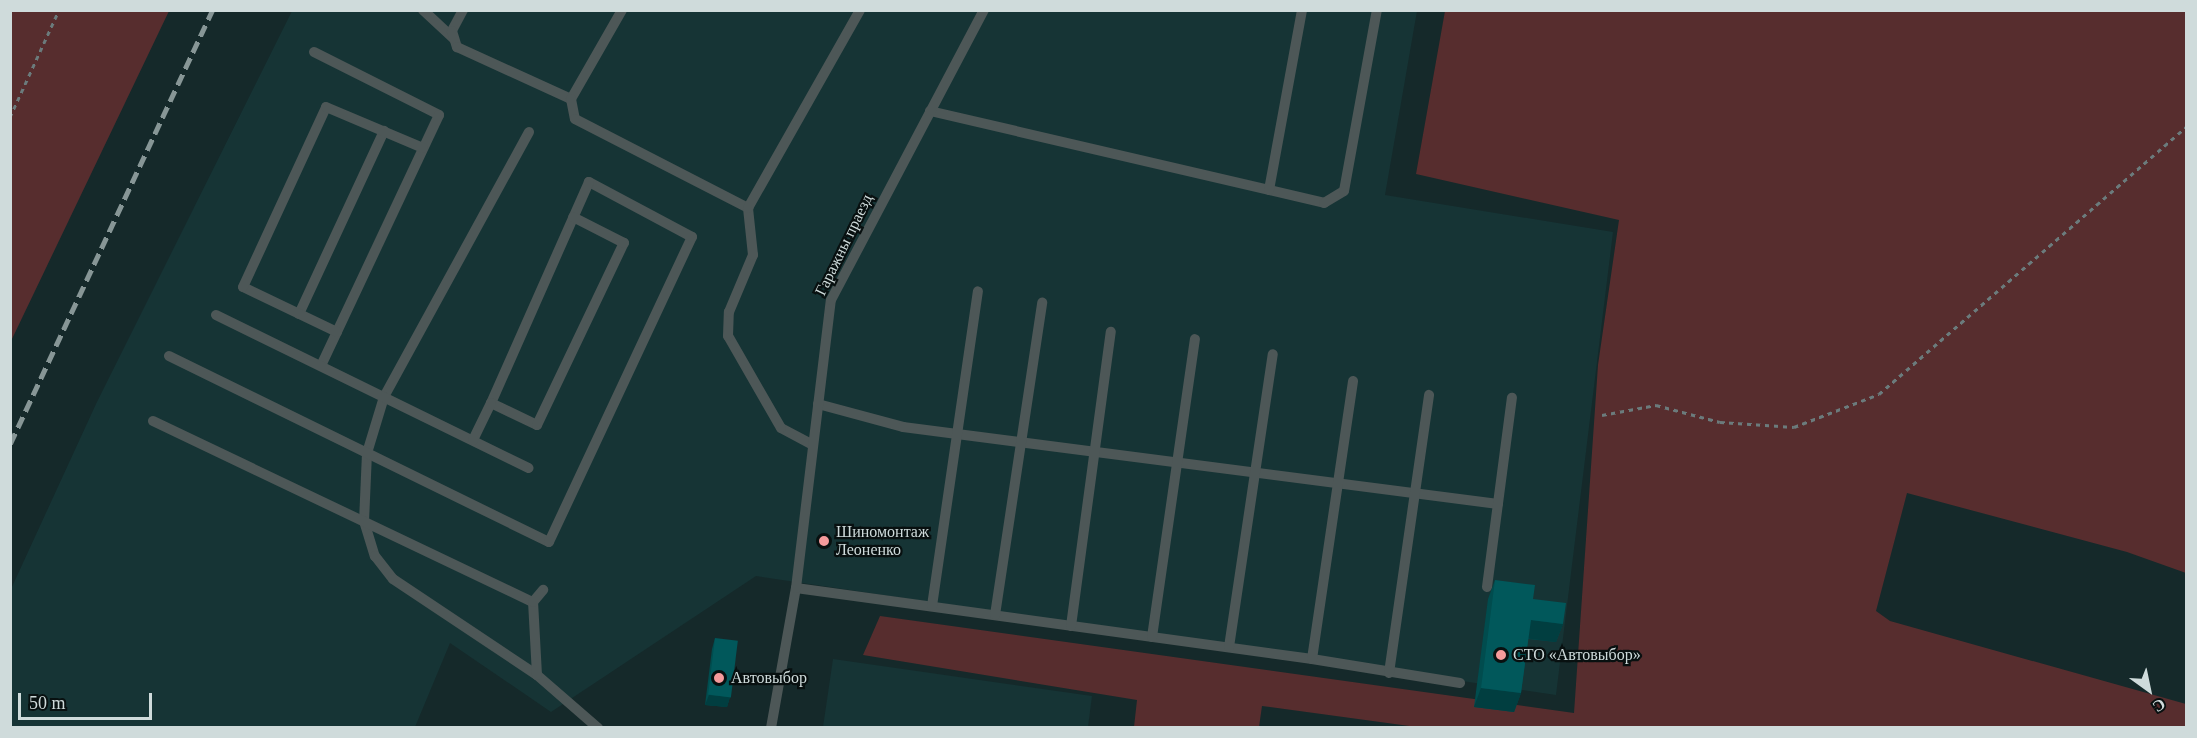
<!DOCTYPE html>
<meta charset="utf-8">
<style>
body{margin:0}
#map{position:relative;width:2197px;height:738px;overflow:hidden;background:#15292a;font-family:"Times New Roman",serif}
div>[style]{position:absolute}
.built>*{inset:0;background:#163435}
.green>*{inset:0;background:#572d2e}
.path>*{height:3px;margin-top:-1.5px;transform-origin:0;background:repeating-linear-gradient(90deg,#6b7b7c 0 4.5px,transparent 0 9px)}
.lane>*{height:10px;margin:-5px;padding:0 5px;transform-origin:5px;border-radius:5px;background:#4d5757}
.rail>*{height:4.5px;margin-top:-2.25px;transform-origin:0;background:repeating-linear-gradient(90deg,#879696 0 12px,transparent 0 18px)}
.wall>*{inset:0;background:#014c4e}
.shaded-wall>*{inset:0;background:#013e40}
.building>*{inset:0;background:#01585b;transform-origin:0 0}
.dots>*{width:16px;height:16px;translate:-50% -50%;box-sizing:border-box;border:3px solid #081010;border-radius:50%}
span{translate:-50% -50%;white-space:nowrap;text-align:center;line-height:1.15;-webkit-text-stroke:4.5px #081010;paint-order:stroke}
.street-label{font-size:16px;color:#cfdbdb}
.poi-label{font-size:16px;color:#cfdbdb}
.left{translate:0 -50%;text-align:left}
.frame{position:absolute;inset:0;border:12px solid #cfdbdb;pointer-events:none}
.north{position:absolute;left:2119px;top:660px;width:60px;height:60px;-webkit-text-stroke:4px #081010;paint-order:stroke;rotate:147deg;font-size:16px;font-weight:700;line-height:24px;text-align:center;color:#cfdbdb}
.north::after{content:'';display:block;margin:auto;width:21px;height:27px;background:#cfdbdb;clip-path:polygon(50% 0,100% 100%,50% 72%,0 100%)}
.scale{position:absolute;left:18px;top:693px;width:134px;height:27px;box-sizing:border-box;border:3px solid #cfdbdb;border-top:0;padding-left:8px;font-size:18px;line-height:21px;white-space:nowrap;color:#cfdbdb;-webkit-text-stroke:4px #081010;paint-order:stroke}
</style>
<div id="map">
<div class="built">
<div style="clip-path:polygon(292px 11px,1417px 11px,1385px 195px,1613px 232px,1556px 695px,756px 576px,551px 712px,450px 643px,415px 727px,11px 728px,11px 589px,96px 404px)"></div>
<div style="clip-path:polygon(833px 659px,1092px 696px,1088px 727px,823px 727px)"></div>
</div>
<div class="green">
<div style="clip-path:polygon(11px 10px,169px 11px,11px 341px,10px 11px)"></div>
<div style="clip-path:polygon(1445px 11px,2186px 11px,2186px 573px,2127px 552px,1907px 493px,1876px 611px,1890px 621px,2186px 704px,2186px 727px,1424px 728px,1262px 706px,1259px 727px,1134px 727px,1137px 700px,863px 655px,880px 616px,1574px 713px,1598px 365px,1619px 220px,1416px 174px)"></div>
</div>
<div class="path">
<div style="left:10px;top:117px;width:118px;rotate:-65.4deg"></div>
<div style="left:1602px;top:415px;width:55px;rotate:-10.5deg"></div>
<div style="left:1656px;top:405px;width:66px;rotate:14.9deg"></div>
<div style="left:1720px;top:422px;width:74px;rotate:3.9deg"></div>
<div style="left:1794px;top:427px;width:91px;rotate:-21.2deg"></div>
<div style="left:1879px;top:394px;width:407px;rotate:-41deg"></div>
</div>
<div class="lane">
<div style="left:423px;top:10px;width:42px;rotate:43.1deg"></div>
<div style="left:463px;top:10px;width:24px;rotate:118deg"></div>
<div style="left:452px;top:31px;width:17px;rotate:73deg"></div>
<div style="left:457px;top:47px;width:125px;rotate:24.5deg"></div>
<div style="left:622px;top:10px;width:103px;rotate:119.8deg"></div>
<div style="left:571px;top:99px;width:20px;rotate:79deg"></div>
<div style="left:575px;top:119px;width:195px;rotate:27.2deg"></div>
<div style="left:314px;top:52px;width:140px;rotate:26.7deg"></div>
<div style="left:439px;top:115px;width:277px;rotate:115.2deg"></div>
<div style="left:930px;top:111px;width:405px;rotate:13.1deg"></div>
<div style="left:1324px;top:203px;width:23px;rotate:-31deg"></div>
<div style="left:1344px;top:191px;width:184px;rotate:-79.7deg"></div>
<div style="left:529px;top:132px;width:302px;rotate:118.7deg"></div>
<div style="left:384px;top:397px;width:59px;rotate:106.9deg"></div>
<div style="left:367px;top:453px;width:68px;rotate:92.5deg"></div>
<div style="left:364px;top:521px;width:37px;rotate:73deg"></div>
<div style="left:375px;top:556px;width:29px;rotate:52deg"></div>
<div style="left:393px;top:579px;width:173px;rotate:33.7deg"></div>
<div style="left:537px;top:675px;width:81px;rotate:41deg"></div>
<div style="left:1269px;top:190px;width:183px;rotate:-79.6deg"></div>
<div style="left:299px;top:314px;width:202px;rotate:-65.1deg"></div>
<div style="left:216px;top:315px;width:348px;rotate:26.1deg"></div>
<div style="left:337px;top:332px;width:104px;rotate:-154.4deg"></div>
<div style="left:243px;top:287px;width:198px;rotate:-65.2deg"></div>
<div style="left:326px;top:107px;width:105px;rotate:22.9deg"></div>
<div style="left:169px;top:356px;width:423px;rotate:26.1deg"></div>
<div style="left:549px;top:542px;width:337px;rotate:-64.9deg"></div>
<div style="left:692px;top:237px;width:117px;rotate:-151.9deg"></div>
<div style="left:589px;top:182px;width:242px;rotate:113.9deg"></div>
<div style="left:491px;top:403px;width:51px;rotate:25.6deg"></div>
<div style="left:537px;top:425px;width:202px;rotate:-64.5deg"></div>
<div style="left:624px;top:243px;width:57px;rotate:-153deg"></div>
<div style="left:818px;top:404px;width:88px;rotate:15.1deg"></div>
<div style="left:903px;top:427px;width:600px;rotate:7.37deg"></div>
<div style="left:153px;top:421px;width:421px;rotate:25.5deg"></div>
<div style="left:473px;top:440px;width:41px;rotate:-64.1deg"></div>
<div style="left:813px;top:445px;width:36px;rotate:-152deg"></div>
<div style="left:781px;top:428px;width:106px;rotate:-119.9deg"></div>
<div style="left:728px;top:336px;width:24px;rotate:-88deg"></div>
<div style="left:729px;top:312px;width:62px;rotate:-67.2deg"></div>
<div style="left:753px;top:255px;width:47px;rotate:-96.1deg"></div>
<div style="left:748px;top:208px;width:227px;rotate:-60.5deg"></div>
<div style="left:1487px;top:587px;width:191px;rotate:-82.5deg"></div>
<div style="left:796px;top:588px;width:521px;rotate:7.83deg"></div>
<div style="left:1312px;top:659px;width:150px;rotate:9.2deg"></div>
<div style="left:932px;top:606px;width:318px;rotate:-81.7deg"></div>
<div style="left:995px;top:615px;width:316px;rotate:-81.4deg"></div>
<div style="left:1071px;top:626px;width:297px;rotate:-82.3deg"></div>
<div style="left:1152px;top:637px;width:301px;rotate:-81.8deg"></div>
<div style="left:1229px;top:647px;width:296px;rotate:-81.5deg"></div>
<div style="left:1312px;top:659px;width:281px;rotate:-81.6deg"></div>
<div style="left:1389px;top:673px;width:281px;rotate:-81.8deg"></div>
<div style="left:537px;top:675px;width:73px;rotate:-93.1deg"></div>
<div style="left:533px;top:602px;width:16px;rotate:-50deg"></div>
<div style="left:771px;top:728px;width:142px;rotate:-79.9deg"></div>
<div style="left:796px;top:588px;width:290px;rotate:-83.1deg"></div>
<div style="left:831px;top:300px;width:328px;rotate:-62.2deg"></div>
</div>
<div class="rail">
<div style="left:10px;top:444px;width:479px;rotate:-65deg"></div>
</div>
<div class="wall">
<div style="clip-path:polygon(1495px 580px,1563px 624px,1556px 642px,1528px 639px,1521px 693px,1514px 712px,1474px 707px,1488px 599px)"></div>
<div style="clip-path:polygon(715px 638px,730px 697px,727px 707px,705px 705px,712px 649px)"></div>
</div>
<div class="shaded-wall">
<div style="clip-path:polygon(1531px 620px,1563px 624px,1556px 642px,1524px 638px)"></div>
<div style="clip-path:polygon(1481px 688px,1521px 693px,1514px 712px,1474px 707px)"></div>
<div style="clip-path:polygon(709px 695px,730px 697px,727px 707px,705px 705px)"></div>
</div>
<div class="building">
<div style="clip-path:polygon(1495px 580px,1535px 585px,1533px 599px,1566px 603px,1563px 624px,1531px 620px,1521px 693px,1481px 688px)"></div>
<div style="left:715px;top:638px;width:23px;height:57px;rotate:7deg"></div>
</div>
<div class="dots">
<div style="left:824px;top:541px;background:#f59b9c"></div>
<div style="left:1501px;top:655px;background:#f59b9c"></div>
<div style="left:719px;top:678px;background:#f59b9c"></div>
</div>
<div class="street-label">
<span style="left:844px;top:245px;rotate:-64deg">Гаражны праезд</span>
</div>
<div class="poi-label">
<span class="left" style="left:836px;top:541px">Шиномонтаж<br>Леоненко</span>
<span class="left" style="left:1513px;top:655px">СТО «Автовыбор»</span>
<span class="left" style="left:731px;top:678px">Автовыбор</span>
</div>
<div class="frame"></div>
<div class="north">С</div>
<div class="scale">50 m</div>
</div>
